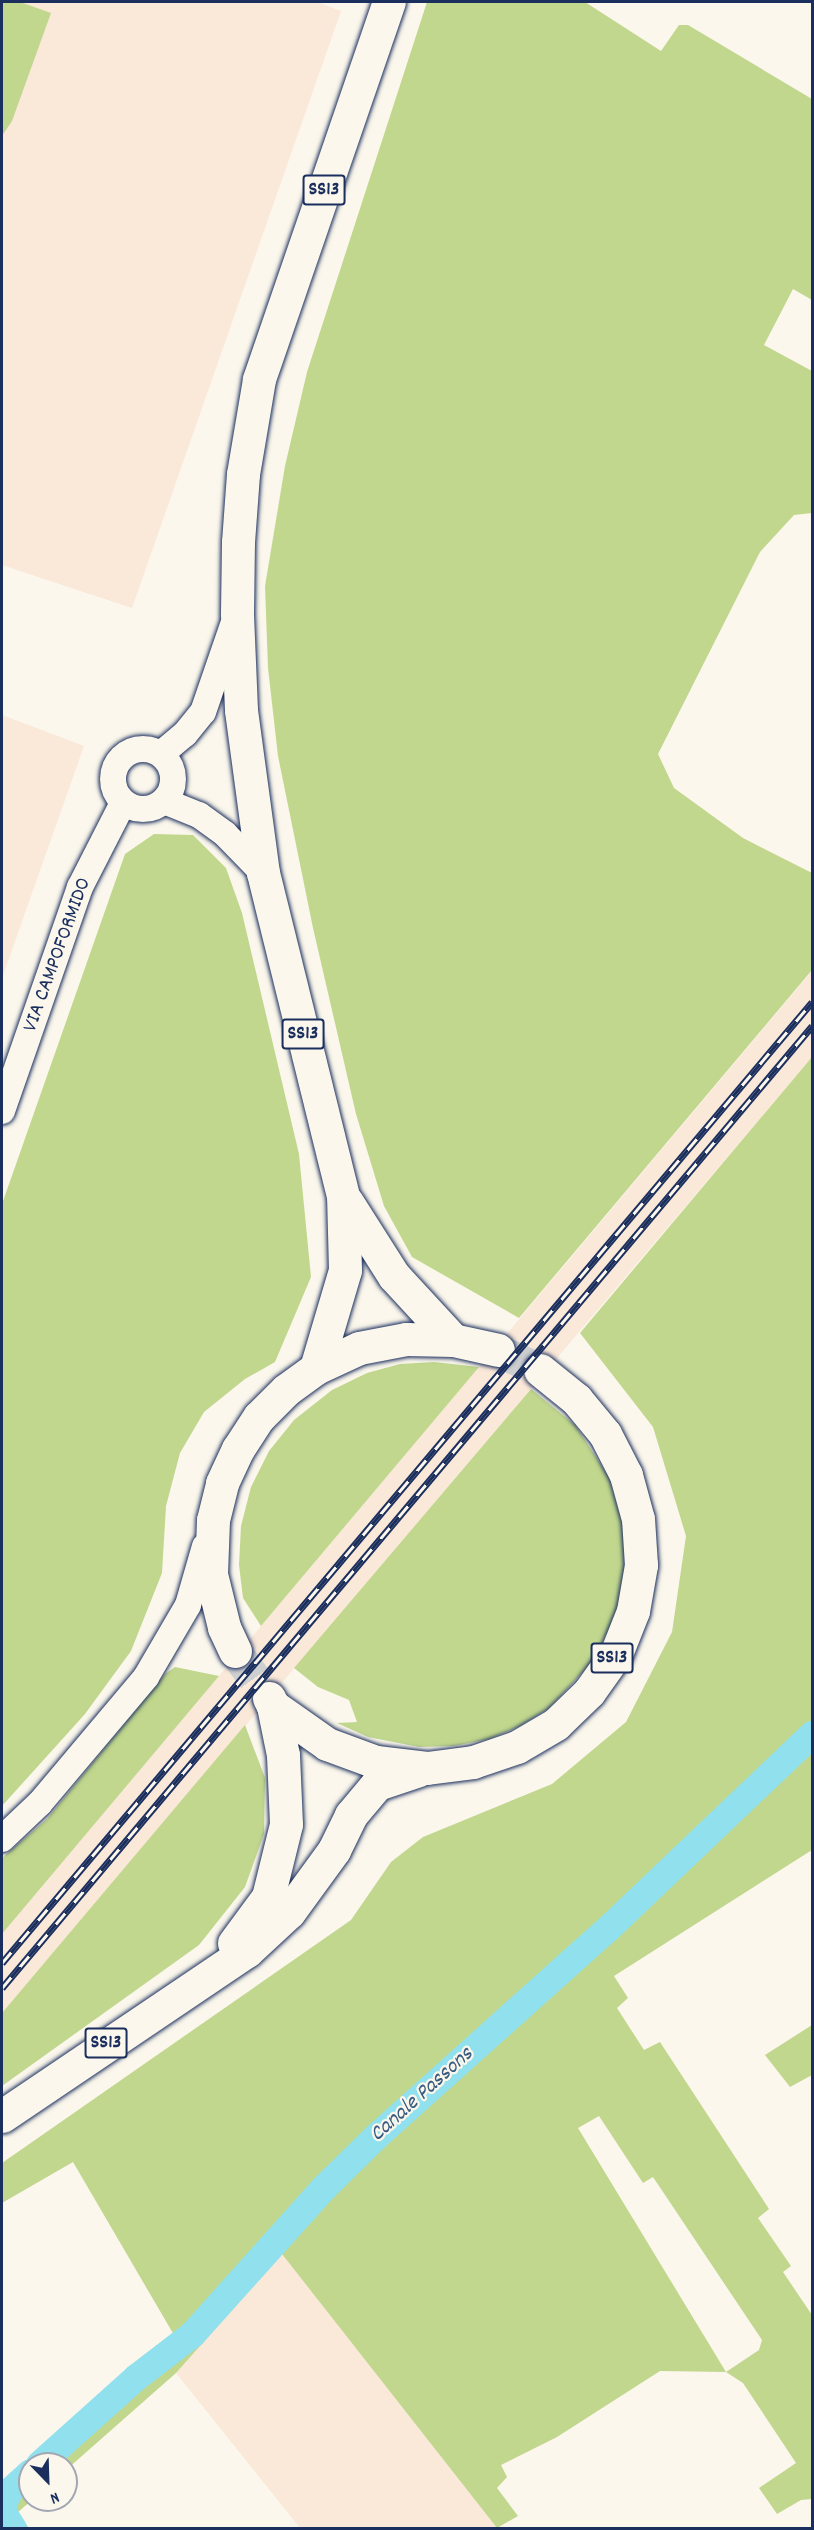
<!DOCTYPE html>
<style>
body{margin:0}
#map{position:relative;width:814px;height:2530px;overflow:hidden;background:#fbf7ec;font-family:Dekko,sans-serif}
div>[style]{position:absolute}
.built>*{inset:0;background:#fae8d8}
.green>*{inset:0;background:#c1d78d}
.canal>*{height:27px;margin:-13.5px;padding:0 13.5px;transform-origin:13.5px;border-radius:13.5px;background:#90e0ee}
.primary-tunnel>*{height:33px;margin-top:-16.5px;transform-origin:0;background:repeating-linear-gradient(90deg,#cecfd0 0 33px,transparent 0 49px)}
.roads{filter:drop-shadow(0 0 2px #1b2f5e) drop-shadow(0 0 2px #1b2f5e)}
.street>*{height:26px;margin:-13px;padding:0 13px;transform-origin:13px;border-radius:13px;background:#fbf7ec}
.street>.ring{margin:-13px;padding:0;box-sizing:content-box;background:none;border:26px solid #fbf7ec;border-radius:50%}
.primary>*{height:33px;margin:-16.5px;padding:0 16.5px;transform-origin:16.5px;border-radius:16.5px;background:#fbf7ec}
.rail>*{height:7px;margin-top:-3.5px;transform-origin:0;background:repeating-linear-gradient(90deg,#fbf7ec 0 14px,#1b2f5e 0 28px);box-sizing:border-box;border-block:2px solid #1b2f5e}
span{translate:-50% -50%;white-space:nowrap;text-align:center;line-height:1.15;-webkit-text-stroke:4.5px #fbf7ec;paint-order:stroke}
.shield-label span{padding:2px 4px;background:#fbf7ec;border:2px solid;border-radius:4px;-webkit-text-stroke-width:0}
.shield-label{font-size:20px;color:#1b2f5e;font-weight:700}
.street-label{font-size:21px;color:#1b2f5e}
.water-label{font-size:22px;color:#385b82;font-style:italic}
.frame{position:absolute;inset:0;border:3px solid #1b2f5e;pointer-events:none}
.north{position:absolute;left:18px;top:2452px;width:60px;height:60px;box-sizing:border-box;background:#fbf7ec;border:2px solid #a1a7b3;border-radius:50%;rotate:157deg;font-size:16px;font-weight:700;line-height:24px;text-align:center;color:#1b2f5e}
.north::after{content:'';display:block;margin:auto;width:21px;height:27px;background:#1b2f5e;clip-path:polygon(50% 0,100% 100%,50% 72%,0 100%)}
</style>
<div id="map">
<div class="built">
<div style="clip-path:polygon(2px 2px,317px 2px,341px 11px,132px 608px,2px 565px)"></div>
<div style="clip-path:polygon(2px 715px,84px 746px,2px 978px)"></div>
<div style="clip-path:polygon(812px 971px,812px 1057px,2px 2013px,2px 1934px)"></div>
<div style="clip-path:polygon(282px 2254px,497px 2528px,300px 2528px,176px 2373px)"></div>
</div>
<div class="green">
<div style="clip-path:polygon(2px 2px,20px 2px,51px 13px,12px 121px,2px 136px)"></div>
<div style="clip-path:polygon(427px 2px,585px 2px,661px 51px,679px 25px,688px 25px,812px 99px,812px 300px,793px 289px,764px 345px,812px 371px,812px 513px,794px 515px,760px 552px,658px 754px,674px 788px,743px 838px,812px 873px,812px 970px,519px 1318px,412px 1257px,384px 1206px,356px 1114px,313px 928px,278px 756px,268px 668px,265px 586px,285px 466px,307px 372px)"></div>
<div style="clip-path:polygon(154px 834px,193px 835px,226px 868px,242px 913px,299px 1154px,311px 1277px,275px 1362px,245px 1379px,204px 1412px,180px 1453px,166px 1506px,162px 1573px,131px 1651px,85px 1714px,2px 1806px,2px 1204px,125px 854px)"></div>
<div style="clip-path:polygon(evenodd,812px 1057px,812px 1850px,614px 1976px,628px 1998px,617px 2008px,644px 2050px,660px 2042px,769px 2209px,758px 2218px,791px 2266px,783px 2272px,812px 2315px,812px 2499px,801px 2500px,777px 2514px,759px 2488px,796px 2463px,743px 2383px,726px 2372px,660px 2371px,557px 2437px,501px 2465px,507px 2477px,497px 2488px,518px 2516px,497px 2528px,282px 2254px,176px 2373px,66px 2470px,66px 2464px,30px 2464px,32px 2500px,17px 2513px,29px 2528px,2px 2528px,2px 2486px,174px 2335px,73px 2162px,2px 2203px,2px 2163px,351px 1920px,391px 1862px,423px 1837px,552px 1784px,626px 1722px,672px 1632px,686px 1536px,653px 1427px,580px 1333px,812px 1057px,599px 2116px,643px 2183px,653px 2177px,762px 2340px,759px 2350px,726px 2372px,578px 2128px,599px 2116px)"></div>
<div style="clip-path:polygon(434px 1362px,479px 1367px,261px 1626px,243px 1598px,239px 1565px,241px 1526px,251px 1487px,269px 1451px,294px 1420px,332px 1390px,367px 1373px,400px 1364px)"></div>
<div style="clip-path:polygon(531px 1389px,575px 1425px,609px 1477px,624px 1529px,624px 1575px,616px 1615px,593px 1661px,549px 1708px,520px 1726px,489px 1739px,454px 1746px,419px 1747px,368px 1737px,337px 1723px,357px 1722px,349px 1700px,318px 1687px,294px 1668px)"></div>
<div style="clip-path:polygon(175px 1667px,219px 1676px,2px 1934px,2px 1858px,47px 1819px,165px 1674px)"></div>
<div style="clip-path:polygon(245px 1725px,265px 1778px,264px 1834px,245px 1887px,199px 1945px,2px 2086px,2px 2013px)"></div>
<div style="clip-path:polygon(812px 2025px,812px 2075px,790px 2087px,765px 2055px)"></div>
</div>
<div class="canal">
<div style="left:39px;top:2464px;width:130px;rotate:-41.9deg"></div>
<div style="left:136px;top:2377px;width:71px;rotate:-37.5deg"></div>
<div style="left:192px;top:2334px;width:198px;rotate:-48.1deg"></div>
<div style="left:324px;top:2187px;width:73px;rotate:-44.4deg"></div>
<div style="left:376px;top:2136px;width:310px;rotate:-41.9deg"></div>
<div style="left:607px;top:1929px;width:283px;rotate:-43.6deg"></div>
<div style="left:13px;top:2528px;width:20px;rotate:-123deg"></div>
<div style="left:2px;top:2511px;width:8px;rotate:-83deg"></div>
<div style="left:3px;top:2503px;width:13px;rotate:-63deg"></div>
<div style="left:9px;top:2491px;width:28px;rotate:-42deg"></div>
</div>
<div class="primary-tunnel">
<div style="left:498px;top:1350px;width:47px;rotate:25.5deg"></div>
<div style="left:235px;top:1651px;width:58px;rotate:54.1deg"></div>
</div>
<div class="roads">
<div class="street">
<div class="ring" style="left:113px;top:749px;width:34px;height:34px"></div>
<div style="left:161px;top:754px;width:31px;rotate:-40deg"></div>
<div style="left:185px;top:734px;width:28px;rotate:-51deg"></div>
<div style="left:203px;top:712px;width:92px;rotate:-71deg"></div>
<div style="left:164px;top:801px;width:38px;rotate:22deg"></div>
<div style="left:199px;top:815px;width:32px;rotate:36deg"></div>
<div style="left:225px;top:834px;width:54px;rotate:45.7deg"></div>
<div style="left:2px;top:1111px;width:237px;rotate:-70.8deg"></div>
<div style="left:80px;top:887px;width:94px;rotate:-62.9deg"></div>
<div style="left:2px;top:1839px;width:52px;rotate:-43.5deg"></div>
<div style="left:40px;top:1803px;width:165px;rotate:-49.9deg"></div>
<div style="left:146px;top:1677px;width:83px;rotate:-59.7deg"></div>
<div style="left:188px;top:1605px;width:61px;rotate:-73.9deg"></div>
</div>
<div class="primary">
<div style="left:347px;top:1202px;width:88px;rotate:57.6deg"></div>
<div style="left:394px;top:1276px;width:87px;rotate:47.3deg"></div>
<div style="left:316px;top:1368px;width:102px;rotate:-73.5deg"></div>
<div style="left:345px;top:1270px;width:74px;rotate:-91.5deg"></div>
<div style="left:343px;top:1196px;width:333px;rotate:-103.9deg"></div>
<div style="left:263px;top:873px;width:164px;rotate:-97.7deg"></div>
<div style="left:241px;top:710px;width:97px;rotate:-92.4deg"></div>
<div style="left:237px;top:613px;width:71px;rotate:-89.2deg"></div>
<div style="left:238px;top:542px;width:68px;rotate:-85.8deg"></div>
<div style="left:243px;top:474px;width:96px;rotate:-80.4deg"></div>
<div style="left:259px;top:379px;width:399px;rotate:-71deg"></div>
<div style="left:235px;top:1651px;width:26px;rotate:-115deg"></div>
<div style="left:224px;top:1627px;width:55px;rotate:-103.8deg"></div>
<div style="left:211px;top:1574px;width:54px;rotate:-87.9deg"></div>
<div style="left:213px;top:1520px;width:38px;rotate:-76deg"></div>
<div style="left:222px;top:1483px;width:38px;rotate:-65deg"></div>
<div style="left:238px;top:1449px;width:38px;rotate:-57deg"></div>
<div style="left:259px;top:1417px;width:38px;rotate:-45deg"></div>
<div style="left:286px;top:1390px;width:37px;rotate:-36deg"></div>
<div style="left:316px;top:1368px;width:47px;rotate:-24.9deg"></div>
<div style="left:359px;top:1348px;width:48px;rotate:-10.8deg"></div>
<div style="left:406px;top:1339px;width:47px;rotate:1.2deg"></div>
<div style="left:453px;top:1340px;width:46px;rotate:12.5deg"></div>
<div style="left:269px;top:1698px;width:9px;rotate:63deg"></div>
<div style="left:273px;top:1706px;width:66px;rotate:35.1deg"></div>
<div style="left:327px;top:1744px;width:52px;rotate:20.2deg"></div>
<div style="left:376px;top:1762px;width:51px;rotate:6.7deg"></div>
<div style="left:427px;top:1768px;width:46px;rotate:-7.4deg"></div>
<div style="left:473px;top:1762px;width:46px;rotate:-18.8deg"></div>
<div style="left:517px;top:1747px;width:45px;rotate:-30.5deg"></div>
<div style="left:556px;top:1724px;width:46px;rotate:-44.1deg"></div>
<div style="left:589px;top:1692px;width:47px;rotate:-54.6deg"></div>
<div style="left:616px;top:1654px;width:46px;rotate:-68.4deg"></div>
<div style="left:633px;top:1611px;width:47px;rotate:-80.1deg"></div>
<div style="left:641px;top:1565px;width:46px;rotate:-93.7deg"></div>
<div style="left:638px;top:1519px;width:46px;rotate:-105.3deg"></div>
<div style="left:626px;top:1475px;width:46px;rotate:-117.1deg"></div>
<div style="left:605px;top:1434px;width:45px;rotate:-129.6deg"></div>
<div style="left:576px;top:1399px;width:46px;rotate:-141.1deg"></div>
<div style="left:234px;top:1943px;width:57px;rotate:-53.5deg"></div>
<div style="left:268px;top:1897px;width:75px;rotate:-76.1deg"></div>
<div style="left:286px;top:1824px;width:69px;rotate:-92.5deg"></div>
<div style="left:283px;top:1755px;width:50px;rotate:-101.5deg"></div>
<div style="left:2px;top:2116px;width:295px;rotate:-34deg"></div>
<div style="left:247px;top:1951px;width:57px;rotate:-42.9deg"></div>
<div style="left:289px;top:1912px;width:77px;rotate:-54deg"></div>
<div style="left:334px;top:1850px;width:39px;rotate:-64deg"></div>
<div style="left:351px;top:1815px;width:40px;rotate:-50deg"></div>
<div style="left:377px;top:1784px;width:44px;rotate:-18.4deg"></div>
</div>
</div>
<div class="rail">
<div style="left:2px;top:1963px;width:1257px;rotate:-49.87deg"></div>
<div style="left:2px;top:1988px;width:1258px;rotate:-49.9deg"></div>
</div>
<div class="shield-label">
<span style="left:324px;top:190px">SS13</span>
<span style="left:303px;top:1034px">SS13</span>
<span style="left:612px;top:1658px">SS13</span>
<span style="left:106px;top:2043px">SS13</span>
</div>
<div class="street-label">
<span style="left:58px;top:955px;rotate:-70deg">VIA CAMPOFORMIDO</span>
</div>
<div class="water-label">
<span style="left:422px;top:2095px;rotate:-42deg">Canale Passons</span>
</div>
<div class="frame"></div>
<div class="north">N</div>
</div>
